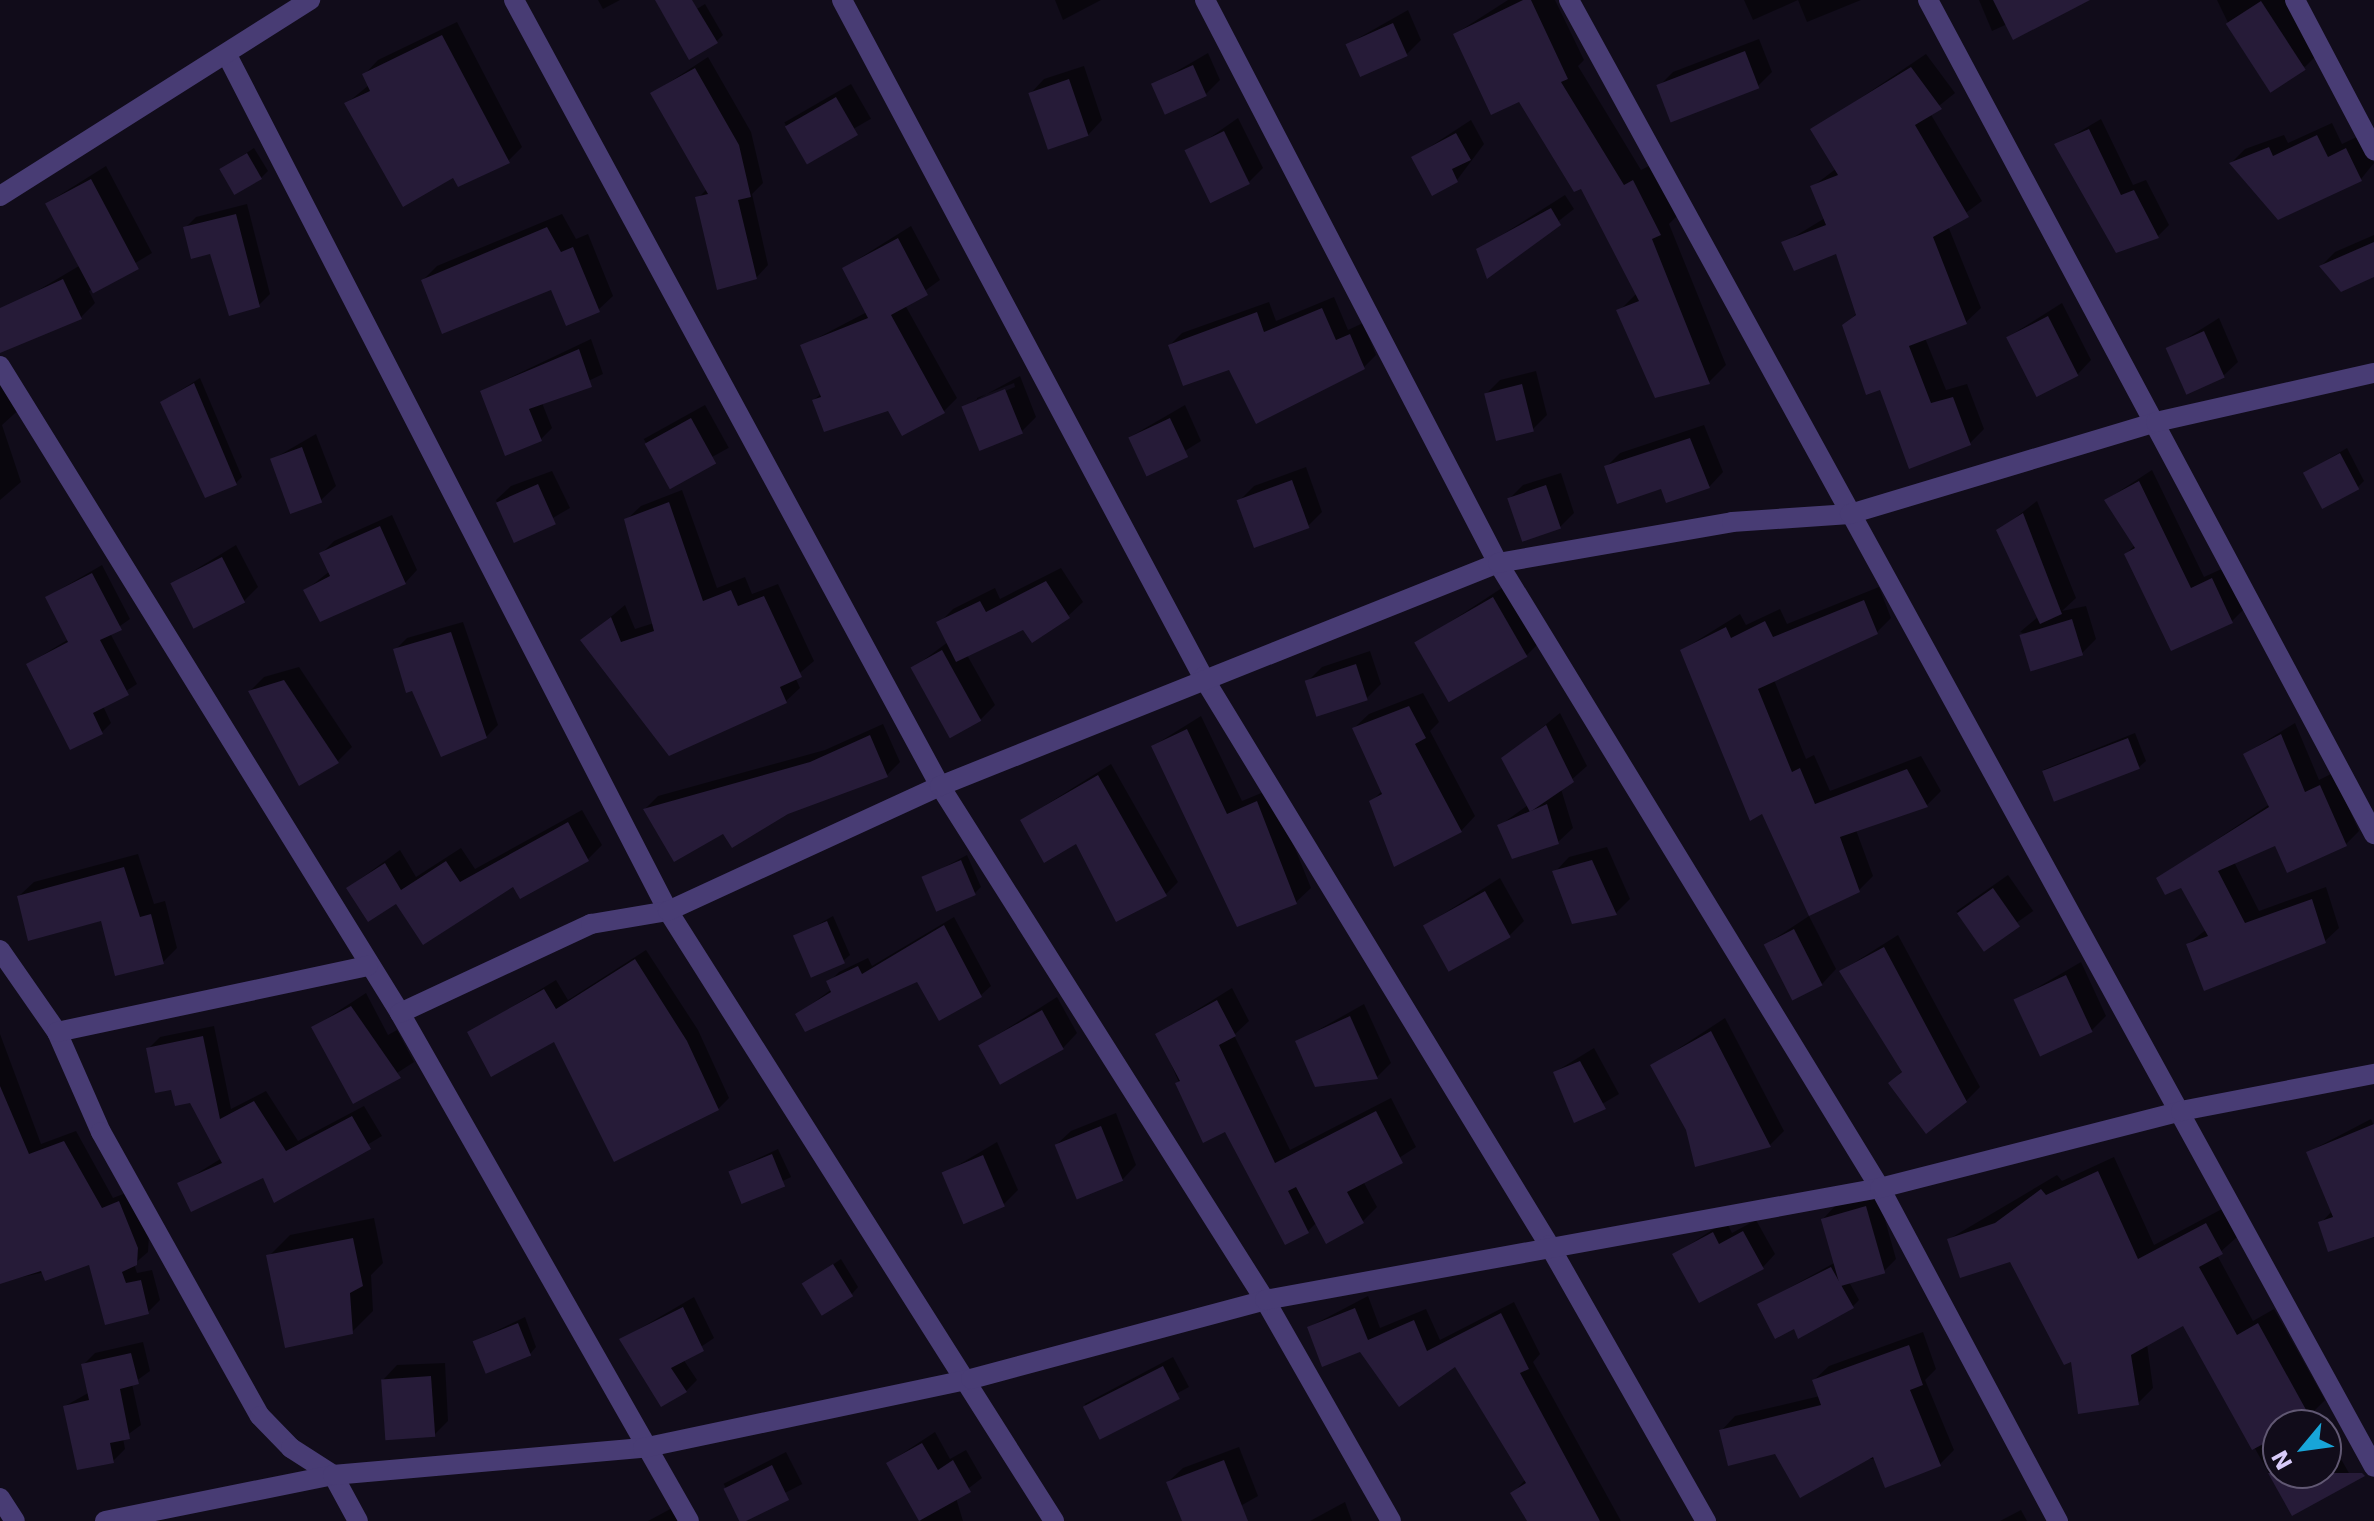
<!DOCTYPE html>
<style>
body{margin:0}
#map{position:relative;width:2374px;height:1521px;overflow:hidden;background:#110c1a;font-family:"DejaVu Sans",sans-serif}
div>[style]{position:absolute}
.shadow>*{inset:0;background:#0007;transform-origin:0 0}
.building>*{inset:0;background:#261b38;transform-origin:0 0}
.street>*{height:20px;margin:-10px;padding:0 10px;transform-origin:10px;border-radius:10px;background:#483c74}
span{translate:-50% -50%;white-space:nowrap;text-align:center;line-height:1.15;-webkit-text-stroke:7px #110c1a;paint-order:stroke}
.north{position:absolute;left:2262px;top:1409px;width:80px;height:80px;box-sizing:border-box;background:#110c1a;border:2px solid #615873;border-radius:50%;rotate:241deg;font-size:22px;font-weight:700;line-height:32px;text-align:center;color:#d8cbf9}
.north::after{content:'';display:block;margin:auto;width:28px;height:36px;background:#18a5d8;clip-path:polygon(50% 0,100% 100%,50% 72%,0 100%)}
</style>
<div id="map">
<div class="shadow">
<div style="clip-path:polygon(598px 0,620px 0,603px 9px)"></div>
<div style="clip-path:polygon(1055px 0,1101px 0,1063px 20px)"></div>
<div style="clip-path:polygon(1508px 0,1555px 0,1584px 60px,1578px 66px,1641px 170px,1651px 165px,1677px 216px,1669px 224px,1726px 365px,1709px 382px,1656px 396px,1619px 311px,1637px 293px,1582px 186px,1520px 99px,1455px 34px)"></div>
<div style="clip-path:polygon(1744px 0,1861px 0,1807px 22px,1798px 0,1753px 20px)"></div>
<div style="clip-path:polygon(1979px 0,2060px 0,1992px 31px)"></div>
<div style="clip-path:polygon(2217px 0,2285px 0,2319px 53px,2305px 67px,2232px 31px)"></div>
<div style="clip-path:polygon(705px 4px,723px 35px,716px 42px,679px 20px)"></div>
<div style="clip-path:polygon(1408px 10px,1421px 40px,1407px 54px,1348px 44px)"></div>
<div style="clip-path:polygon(457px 22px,522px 147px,508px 161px,347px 103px,369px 85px,364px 75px,378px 60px)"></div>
<div style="clip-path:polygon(1759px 39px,1772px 72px,1758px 86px,1659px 86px,1673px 72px)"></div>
<div style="clip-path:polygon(1208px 53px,1220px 80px,1206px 94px,1164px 109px,1153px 85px)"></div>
<div style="clip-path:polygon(1926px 54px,1955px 93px,1930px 113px,1982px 201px,1948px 226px,1981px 308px,1966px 322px,1925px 338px,1946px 390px,1967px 384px,1984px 429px,1970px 443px,1881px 387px,1844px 326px,1857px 313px,1837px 251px,1784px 243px,1825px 218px,1812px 187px,1837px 168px,1813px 130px)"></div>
<div style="clip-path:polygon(708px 57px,751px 132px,763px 183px,752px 194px,768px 265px,756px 278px,698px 198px,707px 189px,653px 93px)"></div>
<div style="clip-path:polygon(1084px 66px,1102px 120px,1088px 135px,1030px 94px,1044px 79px)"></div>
<div style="left:851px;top:84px;width:40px;height:77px;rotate:60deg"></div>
<div style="clip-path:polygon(1238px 118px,1263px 168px,1249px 182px,1188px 153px)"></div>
<div style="clip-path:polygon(2101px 119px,2133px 185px,2146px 180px,2169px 225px,2158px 236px,2057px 145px)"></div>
<div style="clip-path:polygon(1471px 120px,1484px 144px,1457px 180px,1413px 158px)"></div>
<div style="clip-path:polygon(2332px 123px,2342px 144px,2361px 135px,2374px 163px,2361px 179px,2231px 163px,2245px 149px,2284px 135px,2288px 143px)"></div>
<div style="clip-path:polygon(254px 148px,268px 171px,261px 178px,222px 169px)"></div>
<div style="clip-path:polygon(106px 166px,152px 253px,89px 291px,95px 303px,80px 318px,20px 301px,79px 266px,47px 203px)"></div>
<div style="clip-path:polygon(1565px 195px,1574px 209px,1488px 276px,1478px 250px)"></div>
<div style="clip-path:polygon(247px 204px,270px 294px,259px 305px,185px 228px,196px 217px)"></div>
<div style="clip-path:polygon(562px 214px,576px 239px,588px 234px,613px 296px,598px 310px,552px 287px,423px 280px,437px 266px)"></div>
<div style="clip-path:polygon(911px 226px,940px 280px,905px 305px,957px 398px,944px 411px,814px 400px,822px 393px,802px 346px,867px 312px,844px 268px)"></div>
<div style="clip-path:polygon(2374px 235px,2374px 275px,2321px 266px,2335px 252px)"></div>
<div style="clip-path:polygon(1334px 297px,1348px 330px,1363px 323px,1376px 355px,1364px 367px,1230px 367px,1170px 345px,1182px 333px,1269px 302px,1276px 321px)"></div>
<div style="clip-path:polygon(2062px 303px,2091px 360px,2077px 375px,2008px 337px)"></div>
<div style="clip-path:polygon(2219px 318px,2238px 362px,2223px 376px,2168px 350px)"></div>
<div style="clip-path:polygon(591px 339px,603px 374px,542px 403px,552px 428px,541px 439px,482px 391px)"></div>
<div style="clip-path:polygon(1536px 371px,1547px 415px,1533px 429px,1486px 394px,1500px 380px)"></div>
<div style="clip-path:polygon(evenodd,1020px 376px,1036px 417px,1022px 431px,963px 407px,1020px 376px,1014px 383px,1015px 387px,977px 402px,977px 398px,1014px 383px)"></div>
<div style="clip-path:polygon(200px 378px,242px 477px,236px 483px,162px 402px)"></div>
<div style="clip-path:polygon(0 385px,23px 406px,2px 425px,21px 482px,0 500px)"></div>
<div style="left:705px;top:405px;width:49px;height:70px;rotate:61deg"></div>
<div style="clip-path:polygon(1185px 405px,1201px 441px,1147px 474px,1130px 437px)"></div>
<div style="clip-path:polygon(1704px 425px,1723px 472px,1709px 487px,1662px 487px,1606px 467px,1620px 453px)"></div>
<div style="clip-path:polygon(316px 434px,336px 486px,321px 500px,273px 459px)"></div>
<div style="clip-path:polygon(2347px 448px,2364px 481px,2358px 487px,2305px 473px)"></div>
<div style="clip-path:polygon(1306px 467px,1322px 512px,1308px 526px,1240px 500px,1254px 486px)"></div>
<div style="clip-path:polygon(2152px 470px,2204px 577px,2226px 567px,2245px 608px,2232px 621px,2126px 554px,2135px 545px,2106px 500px)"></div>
<div style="clip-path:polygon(552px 471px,570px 508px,513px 541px,496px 500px,511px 486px)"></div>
<div style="clip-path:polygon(1561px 473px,1574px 513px,1560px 527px,1509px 499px,1523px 485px)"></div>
<div style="clip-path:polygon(682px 490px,717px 588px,745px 577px,752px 594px,778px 584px,814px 661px,795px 677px,800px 688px,786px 701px,583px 640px,625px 605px,635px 629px,654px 623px,627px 519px,641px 506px)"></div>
<div style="clip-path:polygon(2037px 501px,2076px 598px,2062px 611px,2086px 606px,2096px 639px,2082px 653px,2020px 632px,2039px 616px,1998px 531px)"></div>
<div style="clip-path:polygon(392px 515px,417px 570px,405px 583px,306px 590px,330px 571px,322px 553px,334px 541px)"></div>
<div style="clip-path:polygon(236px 545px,258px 587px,244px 601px,172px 584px)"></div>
<div style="clip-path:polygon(102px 565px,130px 619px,110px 633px,137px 684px,103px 706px,111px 723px,102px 732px,71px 748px,28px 664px,69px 639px,47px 597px)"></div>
<div style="clip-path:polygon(1061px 568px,1083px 602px,1068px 616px,1024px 627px,967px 655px,995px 705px,981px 719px,913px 668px,948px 642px,939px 623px,953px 609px,995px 588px,1000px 599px)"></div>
<div style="clip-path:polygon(1508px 584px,1541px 641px,1527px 655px,1418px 643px)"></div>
<div style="clip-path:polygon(1879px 587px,1891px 618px,1877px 632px,1774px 680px,1806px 759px,1814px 755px,1830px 791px,1921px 756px,1941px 791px,1927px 805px,1856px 830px,1873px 876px,1859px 890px,1762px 811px,1682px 650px,1740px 614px,1746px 625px,1780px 609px,1787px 624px)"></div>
<div style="clip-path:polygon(463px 622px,498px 725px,486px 737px,395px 650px,407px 638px)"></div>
<div style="clip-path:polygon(1370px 651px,1381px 684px,1367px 698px,1307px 682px,1322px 667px)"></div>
<div style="clip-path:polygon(299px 667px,352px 747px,338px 761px,250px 691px,264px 677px)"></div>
<div style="clip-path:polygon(1423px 693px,1439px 722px,1430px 731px,1475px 816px,1461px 831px,1371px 802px,1383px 790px,1354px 728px,1369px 714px)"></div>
<div style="clip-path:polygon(1560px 713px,1587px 766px,1561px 789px,1573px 828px,1558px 842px,1499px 826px,1528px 805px,1503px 759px)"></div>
<div style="clip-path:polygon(1201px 716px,1242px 801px,1271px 789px,1311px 888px,1296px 902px,1153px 746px)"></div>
<div style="clip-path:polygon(2295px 723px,2319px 780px,2333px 773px,2359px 831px,2346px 844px,2276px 844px,2234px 862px,2259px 911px,2326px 887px,2339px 928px,2325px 941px,2188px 944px,2207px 929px,2182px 885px,2159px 878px,2270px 804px,2245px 754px)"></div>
<div style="clip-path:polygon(883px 724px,900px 762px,887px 775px,787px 812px,724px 831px,645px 809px,658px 796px,825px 750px)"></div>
<div style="clip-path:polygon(2135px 733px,2146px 761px,2139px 767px,2043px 770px)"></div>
<div style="clip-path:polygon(1111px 764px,1178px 882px,1166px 894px,1077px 842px,1022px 820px)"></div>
<div style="clip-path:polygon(582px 810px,602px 845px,588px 859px,397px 901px,348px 888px,400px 850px,416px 877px,461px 848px,475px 869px)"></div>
<div style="clip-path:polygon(1607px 847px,1630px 899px,1616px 913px,1555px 872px,1569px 857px)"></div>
<div style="clip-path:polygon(138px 854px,154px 904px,165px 901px,177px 948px,163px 962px,103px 919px,19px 896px,34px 882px)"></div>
<div style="clip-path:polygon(967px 855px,981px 887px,974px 894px,924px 878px)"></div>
<div style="left:2008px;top:875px;width:44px;height:63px;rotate:55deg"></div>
<div style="clip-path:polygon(1500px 878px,1524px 921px,1510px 935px,1426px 925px)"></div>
<div style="clip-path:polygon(833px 916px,850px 955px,843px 961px,796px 937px)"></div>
<div style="clip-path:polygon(1809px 916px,1836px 969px,1822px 984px,1765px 945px)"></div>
<div style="clip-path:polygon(954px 917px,991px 986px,981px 995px,918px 979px,798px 1014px,832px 989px,829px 982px,839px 972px,868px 958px,872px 966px)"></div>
<div style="clip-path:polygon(1898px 935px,1980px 1087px,1966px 1101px,1891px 1083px,1903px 1070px,1841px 971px)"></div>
<div style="clip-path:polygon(646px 950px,698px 1030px,729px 1098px,718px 1109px,554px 1040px,469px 1033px,556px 980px,568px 1000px)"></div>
<div style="clip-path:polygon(2081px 962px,2106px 1016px,2092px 1030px,2016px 1000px)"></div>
<div style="clip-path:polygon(1232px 988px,1249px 1021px,1234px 1035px,1290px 1150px,1391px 1098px,1416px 1147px,1363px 1181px,1377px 1207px,1363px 1221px,1317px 1222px,1307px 1232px,1226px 1129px,1204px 1140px,1158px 1034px)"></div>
<div style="clip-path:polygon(366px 993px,388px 1035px,397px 1030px,414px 1062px,354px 1101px,314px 1027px)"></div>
<div style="clip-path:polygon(1057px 997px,1077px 1033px,1063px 1048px,980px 1046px)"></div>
<div style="clip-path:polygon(1364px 1004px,1391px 1063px,1377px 1077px,1297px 1042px)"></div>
<div style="clip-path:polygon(1725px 1018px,1784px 1131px,1770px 1145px,1688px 1129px,1652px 1066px)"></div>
<div style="clip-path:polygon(214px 1026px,231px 1109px,266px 1091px,298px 1141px,364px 1106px,382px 1136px,275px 1200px,264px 1176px,180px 1184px,222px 1158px,191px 1100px,173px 1088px,148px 1049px,160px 1037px)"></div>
<div style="clip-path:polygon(0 1034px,41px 1144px,76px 1131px,113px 1198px,131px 1191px,149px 1235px,148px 1252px,134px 1264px,137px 1273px,152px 1270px,160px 1300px,148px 1312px,90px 1262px,0 1282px)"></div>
<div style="clip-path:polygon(1594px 1048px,1619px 1094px,1575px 1120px,1555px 1072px)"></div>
<div style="clip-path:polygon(1116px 1113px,1136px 1165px,1122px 1180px,1056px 1145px,1071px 1131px)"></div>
<div style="clip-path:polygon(2371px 1119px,2374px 1126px,2374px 1238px,2321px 1223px,2332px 1211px,2308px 1152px)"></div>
<div style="clip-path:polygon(997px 1142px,1018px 1190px,1004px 1204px,945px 1173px)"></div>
<div style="left:778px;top:1149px;width:31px;height:53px;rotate:65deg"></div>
<div style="clip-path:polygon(2114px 1157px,2154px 1245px,2222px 1209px,2237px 1237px,2217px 1255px,2253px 1321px,2274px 1309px,2325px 1400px,2314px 1411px,2322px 1425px,2278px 1425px,2278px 1473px,2326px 1473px,2326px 1432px,2350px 1475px,2292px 1514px,2184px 1323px,2147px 1344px,2153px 1388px,2138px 1403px,2072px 1359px,2011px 1259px,1949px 1239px,2057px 1175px,2062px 1181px)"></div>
<div style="clip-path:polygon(1878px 1195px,1896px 1259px,1884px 1271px,1848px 1280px,1859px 1300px,1853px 1306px,1795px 1326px,1760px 1304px,1836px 1262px,1823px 1219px,1835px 1206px)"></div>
<div style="clip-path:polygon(374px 1218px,383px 1263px,371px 1275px,373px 1311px,352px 1332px,269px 1256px,290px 1235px)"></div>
<div style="clip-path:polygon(1756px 1220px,1775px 1254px,1763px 1267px,1675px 1254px,1726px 1221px,1732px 1233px)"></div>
<div style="clip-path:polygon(841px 1259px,858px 1287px,852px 1294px,805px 1284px)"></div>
<div style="clip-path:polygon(1368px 1296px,1380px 1328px,1426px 1309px,1440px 1340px,1514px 1302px,1540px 1354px,1533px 1362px,1621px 1521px,1529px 1521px,1513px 1493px,1526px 1479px,1456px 1364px,1361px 1349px,1309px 1327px)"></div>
<div style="clip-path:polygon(694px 1297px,714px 1338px,683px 1359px,697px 1380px,686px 1391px,622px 1339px)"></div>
<div style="clip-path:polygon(525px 1317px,536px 1347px,530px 1354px,475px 1341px)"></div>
<div style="clip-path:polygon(1923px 1332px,1936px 1369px,1925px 1380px,1954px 1450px,1940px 1464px,1776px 1452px,1721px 1431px,1735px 1416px,1820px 1396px,1814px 1380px,1829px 1366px)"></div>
<div style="clip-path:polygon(143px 1342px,150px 1371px,132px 1384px,141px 1425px,123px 1438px,125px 1449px,113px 1461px,65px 1406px,90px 1392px,83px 1365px,95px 1353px)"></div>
<div style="left:1173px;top:1357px;width:34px;height:100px;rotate:62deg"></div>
<div style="clip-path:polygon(445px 1363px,448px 1421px,434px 1435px,383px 1380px,397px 1365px)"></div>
<div style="clip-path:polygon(935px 1432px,950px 1459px,966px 1450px,982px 1478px,956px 1498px,963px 1521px,921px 1521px,888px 1463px)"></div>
<div style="clip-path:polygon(1239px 1447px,1258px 1496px,1214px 1521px,1184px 1521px,1168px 1482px,1183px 1468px)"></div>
<div style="left:786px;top:1452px;width:36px;height:70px;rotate:63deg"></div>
<div style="clip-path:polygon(1345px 1502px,1352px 1521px,1310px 1521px)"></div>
<div style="clip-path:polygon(676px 1506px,685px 1521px,648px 1521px)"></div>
<div style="clip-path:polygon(2021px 1510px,2027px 1521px,2000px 1521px)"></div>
</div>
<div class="building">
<div style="clip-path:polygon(655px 0,692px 0,718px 43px,689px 60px)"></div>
<div style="clip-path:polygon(1523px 0,1531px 0,1568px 79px,1561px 82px,1624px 185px,1633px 180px,1661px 235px,1652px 239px,1710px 384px,1655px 398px,1616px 310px,1639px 301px,1581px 189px,1574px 192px,1519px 102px,1491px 115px,1453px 34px)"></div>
<div style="clip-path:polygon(1993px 0,2090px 0,2013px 40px)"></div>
<div style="left:2261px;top:1px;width:82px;height:42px;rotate:57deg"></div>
<div style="left:1393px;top:23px;width:36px;height:52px;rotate:66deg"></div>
<div style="clip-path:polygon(442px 35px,510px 163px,458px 187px,453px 178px,403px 207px,344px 103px,370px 91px,362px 74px)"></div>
<div style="left:1745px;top:51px;width:40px;height:95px;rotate:69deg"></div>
<div style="left:1193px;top:65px;width:34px;height:46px;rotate:66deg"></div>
<div style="clip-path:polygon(1911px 67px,1942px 109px,1915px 125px,1969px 217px,1933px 237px,1967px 324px,1909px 346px,1931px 403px,1953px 397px,1971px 445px,1909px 469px,1880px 390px,1866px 395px,1842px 325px,1856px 315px,1836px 254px,1794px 271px,1781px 242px,1826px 225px,1810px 186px,1838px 175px,1810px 129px)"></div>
<div style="clip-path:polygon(695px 68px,739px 145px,751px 197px,738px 200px,757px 279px,717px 290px,695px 197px,708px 194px,650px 93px)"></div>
<div style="left:1069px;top:79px;width:60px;height:43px;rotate:71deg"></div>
<div style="left:836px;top:97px;width:44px;height:59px;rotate:60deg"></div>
<div style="clip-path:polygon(2089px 129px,2121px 195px,2134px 190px,2159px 238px,2116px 253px,2054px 144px)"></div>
<div style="left:1224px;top:131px;width:59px;height:44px;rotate:64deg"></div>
<div style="clip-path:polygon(1456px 133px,1471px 160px,1452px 169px,1458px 182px,1432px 196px,1411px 157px)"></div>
<div style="clip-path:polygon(2317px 135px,2328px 157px,2346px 148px,2362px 181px,2278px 220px,2229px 163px,2269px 147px,2273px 156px)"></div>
<div style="left:247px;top:153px;width:30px;height:32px;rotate:60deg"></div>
<div style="left:91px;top:179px;width:102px;height:52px;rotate:62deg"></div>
<div style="clip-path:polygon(1551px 208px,1561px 225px,1487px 279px,1476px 249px)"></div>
<div style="clip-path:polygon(236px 214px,260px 307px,229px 316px,210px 254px,191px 259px,183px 227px)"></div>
<div style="clip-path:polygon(547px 227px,561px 252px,573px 247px,600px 312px,566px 326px,551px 290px,442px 334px,421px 280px)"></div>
<div style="clip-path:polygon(898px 238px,928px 295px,891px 315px,945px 413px,902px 436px,888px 411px,824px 432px,812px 400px,821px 397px,800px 345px,868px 318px,842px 268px)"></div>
<div style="clip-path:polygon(2374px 242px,2374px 277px,2341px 292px,2319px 266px)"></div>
<div style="clip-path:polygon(63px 279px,82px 319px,0 353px,0 308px)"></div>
<div style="clip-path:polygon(1322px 308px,1336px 340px,1350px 334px,1365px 369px,1256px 424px,1229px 370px,1183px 386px,1168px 345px,1257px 312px,1264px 332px)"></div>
<div style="left:2048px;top:316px;width:67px;height:47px;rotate:63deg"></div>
<div style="left:2204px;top:331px;width:51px;height:42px;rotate:66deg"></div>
<div style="clip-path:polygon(579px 349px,592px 387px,529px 409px,542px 441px,505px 456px,480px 391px)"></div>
<div style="clip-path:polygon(194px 383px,237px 485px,205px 498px,160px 402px)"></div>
<div style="left:1522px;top:384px;width:49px;height:39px;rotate:76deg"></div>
<div style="left:1005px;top:389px;width:48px;height:47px;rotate:68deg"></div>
<div style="left:691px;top:418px;width:52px;height:53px;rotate:61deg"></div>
<div style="left:1170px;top:418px;width:43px;height:46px;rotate:65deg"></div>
<div style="clip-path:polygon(1690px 438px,1710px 488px,1666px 503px,1661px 489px,1617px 504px,1604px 466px)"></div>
<div style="left:302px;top:447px;width:59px;height:34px;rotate:70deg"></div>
<div style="left:2340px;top:453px;width:41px;height:42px;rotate:62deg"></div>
<div style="left:1292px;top:480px;width:51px;height:59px;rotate:70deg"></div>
<div style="clip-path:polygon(2139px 481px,2191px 588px,2212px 578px,2233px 623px,2171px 651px,2124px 554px,2135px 548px,2104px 500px)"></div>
<div style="left:538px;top:484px;width:44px;height:46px;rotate:66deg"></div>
<div style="left:1546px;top:485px;width:46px;height:41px;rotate:71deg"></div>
<div style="clip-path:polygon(669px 502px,703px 601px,731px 590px,738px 606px,764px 596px,802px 677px,780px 687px,787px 703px,669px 756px,580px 640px,611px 617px,621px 642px,654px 631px,624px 519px)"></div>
<div style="clip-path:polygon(2023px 513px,2062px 614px,2040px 624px,1996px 530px)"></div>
<div style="clip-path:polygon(380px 526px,406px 584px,320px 622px,303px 590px,330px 576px,319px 553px)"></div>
<div style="left:222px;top:557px;width:51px;height:58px;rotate:63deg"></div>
<div style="clip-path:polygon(92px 573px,122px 630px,100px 640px,129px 695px,93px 713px,103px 734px,70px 750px,26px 664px,68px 642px,45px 597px)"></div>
<div style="clip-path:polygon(1046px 581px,1070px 618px,1032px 643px,1023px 630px,956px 662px,936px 622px,980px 601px,986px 612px)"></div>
<div style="left:1493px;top:597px;width:69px;height:91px;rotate:60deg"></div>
<div style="clip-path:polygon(1864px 600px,1878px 634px,1758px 689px,1792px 772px,1800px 768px,1815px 804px,1907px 769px,1928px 807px,1840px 837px,1860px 892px,1809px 916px,1762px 814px,1750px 821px,1680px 650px,1726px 627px,1731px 638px,1765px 621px,1773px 637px)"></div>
<div style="left:2072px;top:619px;width:38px;height:55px;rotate:73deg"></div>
<div style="clip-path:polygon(451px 632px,487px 738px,441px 757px,412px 691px,406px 693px,393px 649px)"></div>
<div style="left:942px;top:650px;width:81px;height:36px;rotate:61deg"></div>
<div style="left:1356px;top:664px;width:38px;height:54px;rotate:72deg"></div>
<div style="clip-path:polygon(284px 680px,339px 763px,299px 786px,248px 691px)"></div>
<div style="clip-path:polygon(1409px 706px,1426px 738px,1415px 744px,1462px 832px,1394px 867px,1369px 801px,1382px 794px,1352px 728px)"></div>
<div style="clip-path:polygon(1546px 725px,1574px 782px,1530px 812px,1501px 758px)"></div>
<div style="clip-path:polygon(1187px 729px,1227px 814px,1257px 801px,1297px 904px,1237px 927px,1151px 746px)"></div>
<div style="clip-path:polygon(2281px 734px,2305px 792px,2320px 785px,2347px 846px,2287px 873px,2275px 846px,2218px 871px,2245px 923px,2312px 899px,2326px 943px,2204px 991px,2186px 944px,2208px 936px,2181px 888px,2165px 895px,2156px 878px,2269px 807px,2243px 754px)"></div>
<div style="clip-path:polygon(870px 735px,888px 777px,788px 814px,732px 848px,723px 834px,674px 862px,643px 809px,810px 762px)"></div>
<div style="left:2128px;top:738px;width:33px;height:92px;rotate:69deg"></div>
<div style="clip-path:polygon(1098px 775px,1167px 896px,1116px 922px,1076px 844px,1044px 863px,1020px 820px)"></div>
<div style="clip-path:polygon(1547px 804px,1559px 844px,1512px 859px,1497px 825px)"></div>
<div style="clip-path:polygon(568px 822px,589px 861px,520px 899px,513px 887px,423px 945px,396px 904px,368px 922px,346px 888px,385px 863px,401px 890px,446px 861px,460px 882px)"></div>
<div style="left:961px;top:860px;width:38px;height:43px;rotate:67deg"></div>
<div style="clip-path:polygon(1592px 860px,1617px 915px,1572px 924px,1552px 871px)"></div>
<div style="clip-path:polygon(124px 867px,140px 917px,151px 914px,164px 964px,115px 976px,101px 921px,28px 941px,17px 896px)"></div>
<div style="left:1993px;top:888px;width:47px;height:44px;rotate:55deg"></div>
<div style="left:1485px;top:891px;width:53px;height:71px;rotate:61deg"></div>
<div style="left:827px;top:921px;width:46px;height:37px;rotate:67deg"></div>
<div style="clip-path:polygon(944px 925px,982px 997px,939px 1021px,917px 982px,805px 1032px,795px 1014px,831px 992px,826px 981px,858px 966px,862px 974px)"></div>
<div style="left:1794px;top:929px;width:63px;height:34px;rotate:63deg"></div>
<div style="clip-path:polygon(1884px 947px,1967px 1102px,1926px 1134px,1888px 1083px,1902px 1072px,1839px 971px)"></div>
<div style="clip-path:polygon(635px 959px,687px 1041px,719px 1110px,614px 1162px,554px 1042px,491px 1077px,467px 1032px,544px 989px,556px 1009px)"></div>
<div style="left:2066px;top:975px;width:63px;height:58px;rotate:65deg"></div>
<div style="clip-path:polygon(1217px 1000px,1236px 1036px,1219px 1045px,1275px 1163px,1376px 1111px,1403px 1163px,1347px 1192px,1364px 1223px,1326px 1244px,1296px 1187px,1288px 1191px,1309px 1233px,1285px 1245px,1225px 1132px,1203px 1143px,1175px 1083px,1180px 1081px,1155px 1034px)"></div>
<div style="clip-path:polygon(351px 1006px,401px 1078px,353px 1104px,311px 1027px)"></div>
<div style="left:1042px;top:1010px;width:45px;height:73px;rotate:61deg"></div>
<div style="clip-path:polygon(1350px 1016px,1378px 1079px,1315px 1087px,1295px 1041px)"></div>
<div style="clip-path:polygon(1711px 1031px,1771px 1147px,1695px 1167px,1686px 1130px,1650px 1065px)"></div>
<div style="clip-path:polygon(203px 1036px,220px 1119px,254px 1101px,286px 1151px,352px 1116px,371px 1149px,274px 1203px,263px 1178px,191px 1212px,177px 1183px,222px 1163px,190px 1103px,175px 1106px,171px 1090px,155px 1093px,146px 1048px)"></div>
<div style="clip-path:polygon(1580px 1061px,1606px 1109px,1574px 1123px,1553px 1072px)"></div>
<div style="clip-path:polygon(0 1086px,29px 1154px,64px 1141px,102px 1208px,119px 1201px,138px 1248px,137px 1265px,122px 1272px,126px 1283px,141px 1280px,149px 1314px,105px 1325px,89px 1265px,45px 1281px,41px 1271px,0 1284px)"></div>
<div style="clip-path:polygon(2374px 1124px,2374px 1237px,2328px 1252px,2318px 1222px,2333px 1217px,2306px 1152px)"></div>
<div style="left:1101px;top:1126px;width:59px;height:50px;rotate:68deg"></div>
<div style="left:772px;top:1154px;width:35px;height:47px;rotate:68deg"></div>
<div style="left:983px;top:1155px;width:56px;height:45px;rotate:67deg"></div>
<div style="clip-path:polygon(2098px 1171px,2138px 1259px,2206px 1223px,2223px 1254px,2199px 1267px,2237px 1335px,2258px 1323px,2310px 1417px,2278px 1425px,2278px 1436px,2252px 1450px,2183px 1326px,2131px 1355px,2139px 1405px,2078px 1414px,2071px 1362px,2064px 1365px,2010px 1262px,1960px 1278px,1947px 1239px,1995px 1223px,2041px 1189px,2046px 1195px)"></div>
<div style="left:1866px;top:1206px;width:70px;height:47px;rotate:74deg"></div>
<div style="clip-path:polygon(1743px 1231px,1764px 1269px,1699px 1303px,1672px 1254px,1713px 1232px,1719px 1244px)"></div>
<div style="clip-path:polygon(353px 1238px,363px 1286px,350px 1293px,353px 1334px,285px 1348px,266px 1255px)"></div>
<div style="left:833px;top:1264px;width:38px;height:37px;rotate:58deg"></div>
<div style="clip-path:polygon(1831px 1267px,1854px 1308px,1798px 1339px,1794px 1329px,1775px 1339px,1757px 1304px)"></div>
<div style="clip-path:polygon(683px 1307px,704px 1351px,671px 1368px,687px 1392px,661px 1407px,619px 1339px)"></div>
<div style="clip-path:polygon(1355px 1308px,1368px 1340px,1414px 1320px,1427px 1351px,1501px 1313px,1529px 1369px,1520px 1373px,1600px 1521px,1527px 1521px,1510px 1493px,1526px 1483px,1455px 1367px,1399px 1407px,1360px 1352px,1322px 1367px,1307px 1327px)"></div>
<div style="left:518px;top:1323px;width:35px;height:49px;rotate:68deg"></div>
<div style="clip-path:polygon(1909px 1345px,1923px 1385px,1910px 1390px,1941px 1466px,1885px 1488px,1873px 1457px,1800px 1498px,1775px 1454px,1728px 1466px,1719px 1430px,1821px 1405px,1812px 1380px)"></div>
<div style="clip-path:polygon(131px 1353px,139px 1384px,120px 1389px,130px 1439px,110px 1443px,114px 1463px,77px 1470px,63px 1406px,89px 1400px,81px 1364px)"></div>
<div style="left:1163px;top:1366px;width:37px;height:90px;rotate:63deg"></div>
<div style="left:431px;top:1376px;width:61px;height:50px;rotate:86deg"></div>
<div style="clip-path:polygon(922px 1443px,938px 1470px,953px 1460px,971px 1492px,919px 1521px,886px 1463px)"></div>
<div style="clip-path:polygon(1224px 1460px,1248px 1521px,1182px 1521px,1166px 1482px)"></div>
<div style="left:772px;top:1465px;width:39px;height:54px;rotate:64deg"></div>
<div style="clip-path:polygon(2268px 1473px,2362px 1473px,2365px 1476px,2292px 1516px)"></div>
</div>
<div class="street">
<div style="left:514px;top:0;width:894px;rotate:61.54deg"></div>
<div style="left:940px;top:786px;width:608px;rotate:57.7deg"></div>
<div style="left:1265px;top:1300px;width:254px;rotate:60.3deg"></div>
<div style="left:842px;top:0;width:767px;rotate:61.93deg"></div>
<div style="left:1203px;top:677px;width:665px;rotate:58.65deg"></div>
<div style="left:1549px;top:1245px;width:318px;rotate:60.4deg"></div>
<div style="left:1205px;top:0;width:635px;rotate:62.51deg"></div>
<div style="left:1498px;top:563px;width:732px;rotate:58.57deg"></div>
<div style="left:1880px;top:1188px;width:378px;rotate:61.9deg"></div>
<div style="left:1569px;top:0;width:1673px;rotate:61.24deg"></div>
<div style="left:1928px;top:0;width:946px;rotate:61.86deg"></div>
<div style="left:2295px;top:0;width:170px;rotate:62.2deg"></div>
<div style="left:228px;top:57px;width:961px;rotate:62.74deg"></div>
<div style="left:668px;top:911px;width:722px;rotate:57.67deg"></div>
<div style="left:0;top:196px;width:367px;rotate:-32.3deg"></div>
<div style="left:0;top:366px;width:761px;rotate:58.27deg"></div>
<div style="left:400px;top:1013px;width:584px;rotate:60.36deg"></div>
<div style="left:0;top:950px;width:100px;rotate:55.2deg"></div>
<div style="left:57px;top:1032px;width:109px;rotate:66.3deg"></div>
<div style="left:101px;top:1132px;width:325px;rotate:60.8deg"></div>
<div style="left:260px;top:1416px;width:45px;rotate:45.9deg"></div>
<div style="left:291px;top:1448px;width:50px;rotate:32.7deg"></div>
<div style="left:333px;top:1475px;width:52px;rotate:61.5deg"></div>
<div style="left:400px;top:1013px;width:211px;rotate:-25deg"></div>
<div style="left:591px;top:924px;width:78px;rotate:-9.6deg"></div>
<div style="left:668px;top:911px;width:299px;rotate:-24.7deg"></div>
<div style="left:940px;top:786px;width:601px;rotate:-21.78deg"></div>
<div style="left:1498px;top:563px;width:238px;rotate:-9.9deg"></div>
<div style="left:1732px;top:522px;width:118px;rotate:-3.9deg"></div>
<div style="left:1850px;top:514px;width:320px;rotate:-16.7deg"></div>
<div style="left:2156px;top:422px;width:223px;rotate:-12.7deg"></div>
<div style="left:57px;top:1032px;width:318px;rotate:-12deg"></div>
<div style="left:0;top:1498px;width:27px;rotate:57deg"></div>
<div style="left:105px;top:1521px;width:233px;rotate:-11.4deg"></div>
<div style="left:333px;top:1475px;width:311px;rotate:-5deg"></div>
<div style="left:643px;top:1448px;width:335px;rotate:-11.9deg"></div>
<div style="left:971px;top:1379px;width:304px;rotate:-15deg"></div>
<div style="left:1265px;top:1300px;width:625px;rotate:-10.32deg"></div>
<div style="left:1880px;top:1188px;width:311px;rotate:-14.3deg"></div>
<div style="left:2181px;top:1111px;width:197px;rotate:-10.9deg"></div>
</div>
<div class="north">N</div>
</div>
